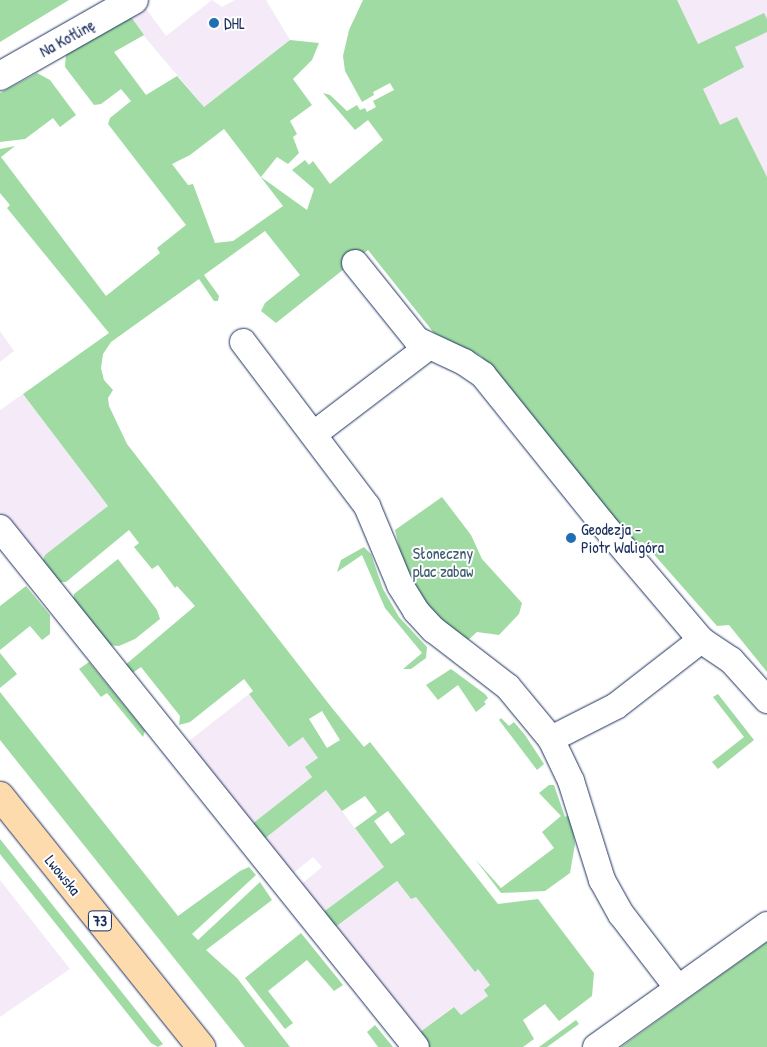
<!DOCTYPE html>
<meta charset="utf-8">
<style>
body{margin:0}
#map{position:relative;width:767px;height:1047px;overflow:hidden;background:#fff;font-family:"Patrick Hand",sans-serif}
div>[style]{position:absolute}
.built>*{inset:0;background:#f4eaf8}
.green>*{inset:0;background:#9fdba2}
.roads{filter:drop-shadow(0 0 1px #1b2f5e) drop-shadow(0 0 1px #1b2f5e)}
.minor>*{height:26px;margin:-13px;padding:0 13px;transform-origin:13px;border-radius:13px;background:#fff}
.tertiary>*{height:28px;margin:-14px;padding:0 14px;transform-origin:14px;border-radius:14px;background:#fff}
.primary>*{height:28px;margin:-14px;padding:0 14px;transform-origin:14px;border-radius:14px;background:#fedbac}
.dots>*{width:14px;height:14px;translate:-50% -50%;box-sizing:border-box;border:2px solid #fff;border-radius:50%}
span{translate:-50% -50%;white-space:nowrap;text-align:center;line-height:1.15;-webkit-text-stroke:4px #fff;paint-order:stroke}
.shield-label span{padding:1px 4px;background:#fff;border:1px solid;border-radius:4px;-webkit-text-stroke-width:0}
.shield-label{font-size:15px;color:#1b2f5e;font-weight:700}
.poi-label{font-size:16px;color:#1b2f5e}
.left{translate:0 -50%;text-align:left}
.street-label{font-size:16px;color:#1b2f5e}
.park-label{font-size:16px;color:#3c5a6f}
</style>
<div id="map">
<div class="built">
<div style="clip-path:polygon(212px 0,222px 7px,235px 0,266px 0,290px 40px,204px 107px,127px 16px,144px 6px,166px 36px)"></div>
<div style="clip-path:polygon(620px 0,767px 0,767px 299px)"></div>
<div style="clip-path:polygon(0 331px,14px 351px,0 362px)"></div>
<div style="clip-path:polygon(23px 394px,108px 506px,41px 565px,0 513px,0 410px)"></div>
<div style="clip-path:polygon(249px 694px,289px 746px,303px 736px,318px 758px,312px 777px,252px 824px,185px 744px)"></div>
<div style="clip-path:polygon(326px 790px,384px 867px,322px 913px,299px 886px,322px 867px,313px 857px,291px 875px,263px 840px)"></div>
<div style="clip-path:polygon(0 880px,70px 969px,0 1017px)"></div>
<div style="clip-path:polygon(397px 881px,411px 899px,416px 896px,475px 971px,478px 969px,490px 985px,489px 996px,461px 1015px,453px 1007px,416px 1035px,334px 928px)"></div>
</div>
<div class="green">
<div style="clip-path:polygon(0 0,69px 0,0 42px)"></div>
<div style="clip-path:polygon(evenodd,363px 0,677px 0,698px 44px,764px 13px,767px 19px,767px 32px,735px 47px,744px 67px,703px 89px,720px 125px,737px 117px,767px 177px,767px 672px,729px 625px,717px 626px,643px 542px,634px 543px,481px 356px,434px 333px,368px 250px,276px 323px,261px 311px,265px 303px,300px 275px,265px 231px,204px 275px,219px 296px,218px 301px,214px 301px,199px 279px,111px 342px,103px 354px,101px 368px,104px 380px,113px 390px,108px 398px,109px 406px,127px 444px,332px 708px,364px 747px,370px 742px,498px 904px,538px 899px,594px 973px,592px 996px,559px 1021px,545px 1004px,523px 1020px,534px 1039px,523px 1047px,426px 1047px,416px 1035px,454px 1007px,461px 1015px,488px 996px,484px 990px,490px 985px,478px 969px,475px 972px,416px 897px,411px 899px,397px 881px,334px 928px,322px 913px,384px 867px,355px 828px,377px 812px,365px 796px,342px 811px,326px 790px,263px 840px,252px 824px,312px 777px,305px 767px,318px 758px,303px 737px,289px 747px,249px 694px,253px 691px,244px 679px,190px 722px,179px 725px,180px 716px,141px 667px,131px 674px,124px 666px,195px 606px,177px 586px,175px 588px,158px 565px,152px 569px,134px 547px,139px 543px,129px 530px,66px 582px,56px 582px,41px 565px,45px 555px,108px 506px,23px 394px,109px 333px,7px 208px,10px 205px,0 193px,0 149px,15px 146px,1px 157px,106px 296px,160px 253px,157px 248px,186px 225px,108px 124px,110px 118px,131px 101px,121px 89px,101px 104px,94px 105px,65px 67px,66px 53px,131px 17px,144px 35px,114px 52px,146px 95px,177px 76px,204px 107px,290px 40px,319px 43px,312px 60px,293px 79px,312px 105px,290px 121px,297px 134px,293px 137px,299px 153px,288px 164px,277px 157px,261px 177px,307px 210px,314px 189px,292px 170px,305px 160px,309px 165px,313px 161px,330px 184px,383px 140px,368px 120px,355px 130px,323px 93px,330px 95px,347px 111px,357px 105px,360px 110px,365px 108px,367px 112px,376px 107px,373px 101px,394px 90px,390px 83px,373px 92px,374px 95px,362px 102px,345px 71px,343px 56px,349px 30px,363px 0,224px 129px,283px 206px,233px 241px,215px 243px,193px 184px,188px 185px,172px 164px,190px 155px,224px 129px,363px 0,322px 711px,340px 740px,327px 748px,309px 719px,322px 711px,363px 0,388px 811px,405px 834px,391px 844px,374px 821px,388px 811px)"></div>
<div style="clip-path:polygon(37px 73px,50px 80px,76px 115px,60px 127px,53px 118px,25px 139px,0 142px,0 93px)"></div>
<div style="clip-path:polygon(442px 497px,471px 535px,482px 559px,522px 603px,519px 614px,499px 635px,477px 632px,468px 640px,440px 621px,417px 591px,402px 559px,395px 530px)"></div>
<div style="clip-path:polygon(364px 547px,371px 554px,383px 589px,399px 617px,427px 647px,426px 658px,411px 669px,403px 669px,422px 653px,385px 608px,362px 555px,337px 572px,341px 560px)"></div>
<div style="clip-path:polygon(118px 559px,157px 610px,160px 619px,135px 639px,119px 646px,105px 645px,73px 604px,74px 594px)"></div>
<div style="clip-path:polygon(26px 586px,50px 615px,50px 634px,42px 640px,30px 626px,0 650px,0 606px)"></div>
<div style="clip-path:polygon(0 653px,17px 674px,0 688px)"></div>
<div style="clip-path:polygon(89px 662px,145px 731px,143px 737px,107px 693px,101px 697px,79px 669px)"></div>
<div style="clip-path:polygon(451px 669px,485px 694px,488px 698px,484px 702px,486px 704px,476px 712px,458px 685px,438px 700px,426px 685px)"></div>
<div style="clip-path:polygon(0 692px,178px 916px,240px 871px,249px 867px,256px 875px,192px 934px,198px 940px,260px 882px,272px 900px,206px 950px,237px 978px,290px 1047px,245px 1047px,0 740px)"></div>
<div style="clip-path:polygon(718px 694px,754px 740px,718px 769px,712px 762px,744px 737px,713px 697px)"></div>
<div style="clip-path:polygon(501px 718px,509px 726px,514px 722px,525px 735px,544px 764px,537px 770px,499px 720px)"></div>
<div style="clip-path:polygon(549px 785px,554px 785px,565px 817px,569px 815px,572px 823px,575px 844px,570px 873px,545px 891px,501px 893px,475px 859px,501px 888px,554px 848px,542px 832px,561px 816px,539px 793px)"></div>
<div style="clip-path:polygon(0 839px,43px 893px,163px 1044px,158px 1047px,151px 1043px,0 854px)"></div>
<div style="clip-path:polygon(301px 933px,343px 985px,334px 991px,307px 960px,268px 991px,293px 1023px,285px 1029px,245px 978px)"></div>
<div style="clip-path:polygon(767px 942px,767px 1047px,621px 1047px,725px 972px)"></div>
<div style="clip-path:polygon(576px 1020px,579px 1024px,547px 1047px,539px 1047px)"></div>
<div style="clip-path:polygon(375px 1025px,393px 1047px,378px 1047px,367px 1032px)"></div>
</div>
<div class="roads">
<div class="minor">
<div style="left:355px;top:263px;width:99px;rotate:51.2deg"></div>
<div style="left:417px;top:340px;width:52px;rotate:25.1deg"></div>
<div style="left:464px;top:362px;width:23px;rotate:34deg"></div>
<div style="left:483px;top:375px;width:189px;rotate:51.2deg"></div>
<div style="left:601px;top:522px;width:155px;rotate:49.7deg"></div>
<div style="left:701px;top:640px;width:36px;rotate:34deg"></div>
<div style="left:731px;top:660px;width:54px;rotate:48deg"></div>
<div style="left:243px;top:342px;width:206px;rotate:52.9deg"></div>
<div style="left:367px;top:506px;width:86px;rotate:67.3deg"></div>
<div style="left:400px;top:585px;width:31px;rotate:58deg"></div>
<div style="left:416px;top:611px;width:26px;rotate:47deg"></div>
<div style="left:434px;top:630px;width:93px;rotate:37.6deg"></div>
<div style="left:508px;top:687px;width:67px;rotate:50.4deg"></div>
<div style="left:551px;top:739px;width:47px;rotate:64.5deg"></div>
<div style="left:571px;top:781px;width:104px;rotate:72.6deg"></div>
<div style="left:602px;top:880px;width:39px;rotate:61deg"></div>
<div style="left:621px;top:914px;width:92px;rotate:52.5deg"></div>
<div style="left:314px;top:434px;width:142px;rotate:-37.3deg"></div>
<div style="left:0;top:528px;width:665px;rotate:51.29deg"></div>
<div style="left:551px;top:739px;width:73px;rotate:-26.9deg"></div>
<div style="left:616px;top:706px;width:108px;rotate:-37.8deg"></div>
<div style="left:596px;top:1047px;width:210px;rotate:-35.5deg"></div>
</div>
<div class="tertiary">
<div style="left:0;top:76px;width:154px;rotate:-29.6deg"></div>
</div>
<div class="primary">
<div style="left:0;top:796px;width:322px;rotate:51.3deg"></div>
</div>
</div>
<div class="dots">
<div style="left:214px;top:23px;background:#1f6fb2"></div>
<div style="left:571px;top:538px;background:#1f6fb2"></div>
</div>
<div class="shield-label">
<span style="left:100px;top:921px">73</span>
</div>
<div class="poi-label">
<span class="left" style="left:224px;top:23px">DHL</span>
<span class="left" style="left:581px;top:538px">Geodezja -<br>Piotr Waligóra</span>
</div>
<div class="street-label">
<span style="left:67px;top:38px;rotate:-29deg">Na Kotlinę</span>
<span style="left:63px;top:875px;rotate:51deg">Lwowska</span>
</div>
<div class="park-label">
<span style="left:443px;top:562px">Słoneczny<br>plac zabaw</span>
</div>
</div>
